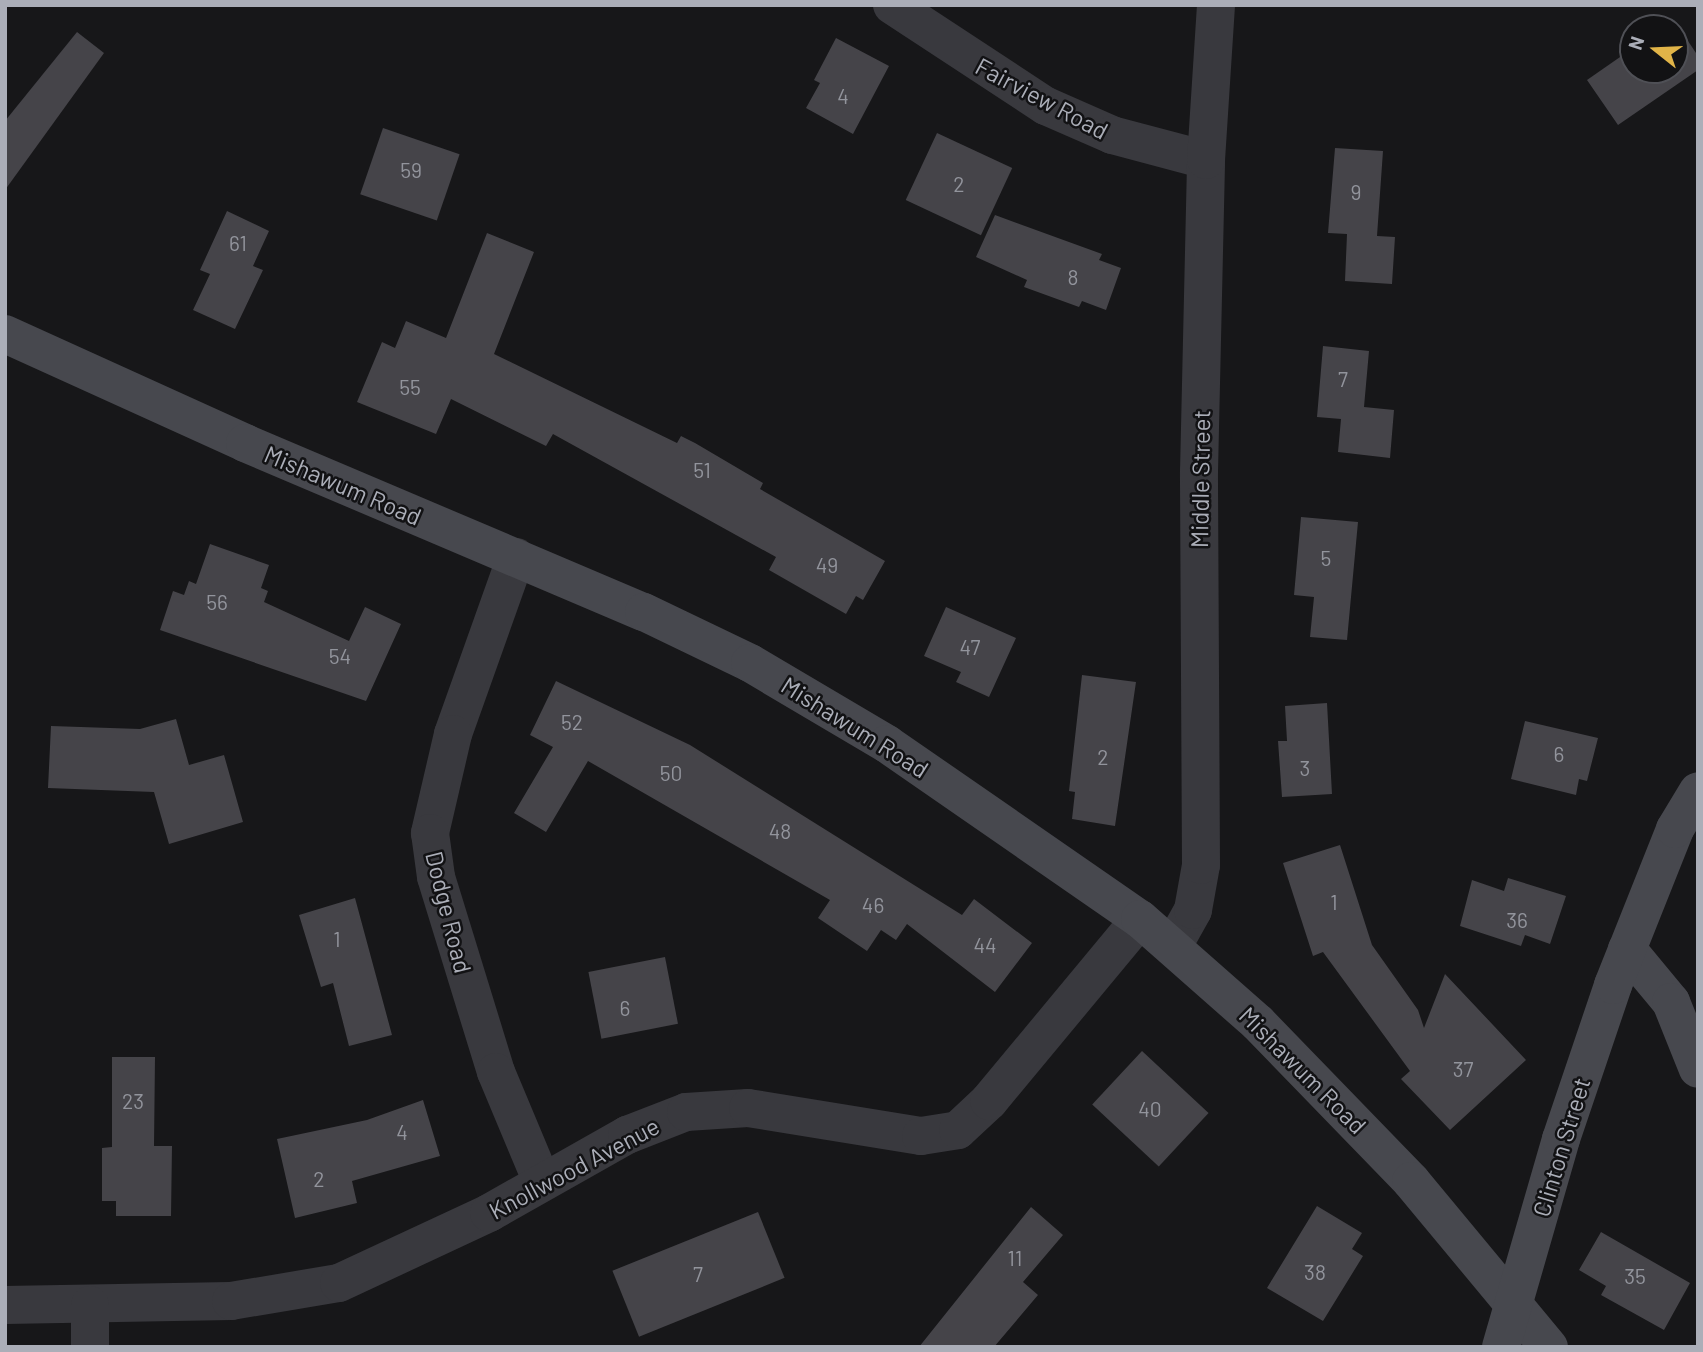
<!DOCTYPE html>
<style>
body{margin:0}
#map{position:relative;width:1703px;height:1352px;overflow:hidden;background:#171719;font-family:Barlow,sans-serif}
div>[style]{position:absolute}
.building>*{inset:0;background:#454449;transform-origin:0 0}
.street>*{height:38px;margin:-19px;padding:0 19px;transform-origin:19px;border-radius:19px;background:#39393e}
.secondary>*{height:38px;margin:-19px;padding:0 19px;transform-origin:19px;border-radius:19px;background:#47484e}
span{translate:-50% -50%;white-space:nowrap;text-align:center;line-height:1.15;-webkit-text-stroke:5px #121214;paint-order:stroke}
.number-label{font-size:21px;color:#92949c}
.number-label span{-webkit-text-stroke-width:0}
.street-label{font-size:24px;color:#abaeb8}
.frame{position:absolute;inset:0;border:7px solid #abaeb8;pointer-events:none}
.north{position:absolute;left:1619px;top:14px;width:70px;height:70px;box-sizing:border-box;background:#121214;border:2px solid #4f5056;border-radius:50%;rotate:288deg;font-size:19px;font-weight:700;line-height:28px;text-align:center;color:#abaeb8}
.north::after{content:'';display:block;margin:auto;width:24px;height:32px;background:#e1b448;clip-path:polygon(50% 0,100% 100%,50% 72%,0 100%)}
</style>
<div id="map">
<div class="building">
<div style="clip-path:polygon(1674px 20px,1698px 56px,1698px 70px,1618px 125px,1587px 80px,1633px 48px,1633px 70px,1675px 70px,1675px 28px,1662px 28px)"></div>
<div style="clip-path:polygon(77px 32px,104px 53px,5px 190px,5px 121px)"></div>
<div style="clip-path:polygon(836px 38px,889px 66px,853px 134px,806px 108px,820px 83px,814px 80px)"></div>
<div style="left:383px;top:128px;width:81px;height:70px;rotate:19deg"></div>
<div style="left:937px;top:133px;width:83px;height:74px;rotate:25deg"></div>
<div style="clip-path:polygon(1335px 148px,1383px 151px,1377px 236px,1395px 237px,1392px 284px,1345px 281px,1347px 234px,1328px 233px)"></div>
<div style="clip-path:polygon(227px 211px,269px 231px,253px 266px,263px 270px,235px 329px,193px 310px,210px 274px,200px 270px)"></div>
<div style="clip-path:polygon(995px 215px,1102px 254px,1099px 260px,1121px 268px,1106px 310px,1082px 301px,1079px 307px,1024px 287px,1027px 280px,976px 257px)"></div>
<div style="clip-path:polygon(487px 233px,534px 252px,494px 354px,677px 443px,681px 436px,695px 443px,763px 483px,760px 489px,885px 561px,863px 600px,856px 596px,846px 614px,769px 570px,776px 557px,553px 434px,546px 446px,451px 399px,436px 434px,357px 402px,382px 342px,395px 348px,406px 321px,446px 338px)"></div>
<div style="clip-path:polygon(1323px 346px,1369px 351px,1364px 407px,1394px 410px,1390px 458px,1338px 452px,1341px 419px,1317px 417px)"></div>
<div style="clip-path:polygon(1301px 517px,1358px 522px,1347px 640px,1310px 637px,1314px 597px,1294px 595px)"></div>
<div style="clip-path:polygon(210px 544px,269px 565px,261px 588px,268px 591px,264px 602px,349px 641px,365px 607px,401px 624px,366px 701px,160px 630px,173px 591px,184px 595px,189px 581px,196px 584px)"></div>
<div style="clip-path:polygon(946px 607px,1016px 638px,989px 697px,956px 682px,961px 672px,924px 656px)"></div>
<div style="clip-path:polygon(1082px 675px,1136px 682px,1115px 826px,1072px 819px,1075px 792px,1069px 791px)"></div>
<div style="clip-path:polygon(556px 681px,690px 745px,962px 915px,974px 899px,1032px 943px,995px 992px,907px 924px,896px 940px,881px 930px,867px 951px,818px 918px,830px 900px,588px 761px,546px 832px,514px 813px,553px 747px,530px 735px)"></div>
<div style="clip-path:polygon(1327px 703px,1332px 794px,1282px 797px,1278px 741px,1287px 741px,1285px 706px)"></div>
<div style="clip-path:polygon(176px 719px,189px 765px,224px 755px,243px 822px,169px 844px,154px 792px,48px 788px,51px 726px,140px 729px)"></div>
<div style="clip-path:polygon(1525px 721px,1598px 738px,1587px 781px,1579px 779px,1576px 795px,1511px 779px)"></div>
<div style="clip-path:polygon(1340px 845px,1372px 945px,1418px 1010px,1424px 1028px,1445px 974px,1526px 1060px,1450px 1130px,1401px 1079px,1410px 1071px,1323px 952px,1313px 956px,1283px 863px)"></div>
<div style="clip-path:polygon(1508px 878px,1566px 896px,1550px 944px,1525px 935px,1521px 946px,1460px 926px,1472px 880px,1504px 891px)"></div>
<div style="clip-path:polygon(355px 898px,392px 1035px,349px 1046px,333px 983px,321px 987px,299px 915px)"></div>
<div style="left:665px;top:957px;width:68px;height:78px;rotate:79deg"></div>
<div style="left:1142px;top:1051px;width:91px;height:73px;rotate:43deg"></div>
<div style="clip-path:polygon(112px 1057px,155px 1057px,154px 1146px,172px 1146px,171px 1216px,116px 1216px,116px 1201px,102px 1201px,102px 1148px,112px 1147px)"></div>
<div style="clip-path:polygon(423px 1100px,440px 1156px,352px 1181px,357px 1203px,295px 1218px,277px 1139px,367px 1120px)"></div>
<div style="clip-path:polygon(1317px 1206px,1362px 1233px,1352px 1249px,1363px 1256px,1323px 1321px,1267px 1288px)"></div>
<div style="clip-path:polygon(1031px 1207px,1063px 1235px,1023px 1282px,1038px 1295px,994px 1347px,919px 1347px)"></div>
<div style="left:758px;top:1212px;width:71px;height:157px;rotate:68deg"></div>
<div style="clip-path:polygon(1601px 1232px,1690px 1283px,1664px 1330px,1601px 1295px,1606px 1286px,1579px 1270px)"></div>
</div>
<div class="street">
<div style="left:892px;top:5px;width:184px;rotate:33.3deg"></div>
<div style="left:1046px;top:106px;width:72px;rotate:23.7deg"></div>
<div style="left:1112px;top:135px;width:97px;rotate:14.9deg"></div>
<div style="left:516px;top:557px;width:188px;rotate:109.6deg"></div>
<div style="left:453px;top:734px;width:102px;rotate:103.1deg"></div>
<div style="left:430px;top:833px;width:44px;rotate:82.2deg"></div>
<div style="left:436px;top:877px;width:204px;rotate:72.9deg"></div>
<div style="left:496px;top:1072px;width:119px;rotate:67.3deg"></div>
<div style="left:1173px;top:946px;width:41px;rotate:-60.9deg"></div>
<div style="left:1193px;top:910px;width:46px;rotate:-79.9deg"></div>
<div style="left:1201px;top:865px;width:393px;rotate:-90.3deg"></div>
<div style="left:1199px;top:472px;width:312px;rotate:-88.7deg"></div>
<div style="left:1206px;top:160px;width:155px;rotate:-86.3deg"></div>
<div style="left:5px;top:1305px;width:226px;rotate:-1deg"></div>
<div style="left:231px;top:1301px;width:109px;rotate:-9.5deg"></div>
<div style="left:339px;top:1283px;width:166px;rotate:-25deg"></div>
<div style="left:489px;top:1213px;width:159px;rotate:-29.5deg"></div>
<div style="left:627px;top:1135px;width:63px;rotate:-21.3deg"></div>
<div style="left:686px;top:1112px;width:62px;rotate:-3.7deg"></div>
<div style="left:748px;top:1108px;width:175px;rotate:9.2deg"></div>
<div style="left:921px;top:1136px;width:37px;rotate:-9deg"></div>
<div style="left:958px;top:1130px;width:42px;rotate:-43.1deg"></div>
<div style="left:989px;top:1101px;width:236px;rotate:-50.3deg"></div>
<div style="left:90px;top:1347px;width:42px;rotate:-90deg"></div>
</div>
<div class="secondary">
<div style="left:5px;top:334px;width:264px;rotate:24.4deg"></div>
<div style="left:245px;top:443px;width:433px;rotate:23deg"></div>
<div style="left:644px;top:612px;width:118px;rotate:25.7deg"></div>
<div style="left:750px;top:663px;width:159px;rotate:30.6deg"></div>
<div style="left:887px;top:744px;width:308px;rotate:34.7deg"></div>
<div style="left:1140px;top:919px;width:157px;rotate:41.4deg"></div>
<div style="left:1258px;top:1023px;width:220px;rotate:45.9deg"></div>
<div style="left:1411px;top:1181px;width:216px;rotate:50.3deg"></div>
<div style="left:1627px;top:949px;width:69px;rotate:50.3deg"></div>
<div style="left:1671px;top:1002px;width:72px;rotate:68.1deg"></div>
<div style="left:1501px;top:1347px;width:216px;rotate:-73.9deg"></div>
<div style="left:1561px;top:1139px;width:163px;rotate:-71.3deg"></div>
<div style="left:1613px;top:985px;width:168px;rotate:-68.3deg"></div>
<div style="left:1675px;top:829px;width:44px;rotate:-58.8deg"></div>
</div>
<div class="number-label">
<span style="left:843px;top:96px">4</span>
<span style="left:411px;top:170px">59</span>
<span style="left:959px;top:184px">2</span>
<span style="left:1356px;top:192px">9</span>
<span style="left:238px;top:243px">61</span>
<span style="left:1073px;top:277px">8</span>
<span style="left:1343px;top:379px">7</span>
<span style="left:410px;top:387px">55</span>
<span style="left:702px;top:470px">51</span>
<span style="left:1326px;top:558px">5</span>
<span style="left:827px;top:565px">49</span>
<span style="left:217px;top:602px">56</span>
<span style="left:970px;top:647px">47</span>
<span style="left:340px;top:656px">54</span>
<span style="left:572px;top:722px">52</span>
<span style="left:1559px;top:754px">6</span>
<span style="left:1103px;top:757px">2</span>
<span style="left:1305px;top:768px">3</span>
<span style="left:671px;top:773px">50</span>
<span style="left:780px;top:831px">48</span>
<span style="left:1334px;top:902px">1</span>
<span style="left:873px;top:905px">46</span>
<span style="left:1517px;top:920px">36</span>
<span style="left:337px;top:939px">1</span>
<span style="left:985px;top:945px">44</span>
<span style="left:625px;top:1008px">6</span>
<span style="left:1463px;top:1069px">37</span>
<span style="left:133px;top:1101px">23</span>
<span style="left:1150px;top:1109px">40</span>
<span style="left:402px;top:1132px">4</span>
<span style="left:319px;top:1179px">2</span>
<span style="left:1015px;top:1258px">11</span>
<span style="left:1315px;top:1272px">38</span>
<span style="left:698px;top:1274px">7</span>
<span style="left:1635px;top:1276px">35</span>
</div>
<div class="street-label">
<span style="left:1042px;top:98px;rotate:28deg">Fairview Road</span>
<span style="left:1200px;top:479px;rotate:-89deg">Middle Street</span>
<span style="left:343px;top:485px;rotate:23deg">Mishawum Road</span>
<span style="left:855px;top:727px;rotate:32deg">Mishawum Road</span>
<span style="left:449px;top:912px;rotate:76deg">Dodge Road</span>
<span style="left:1303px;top:1070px;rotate:45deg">Mishawum Road</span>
<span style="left:1561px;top:1147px;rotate:-73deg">Clinton Street</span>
<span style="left:574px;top:1168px;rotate:-28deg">Knollwood Avenue</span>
</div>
<div class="frame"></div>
<div class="north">N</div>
</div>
